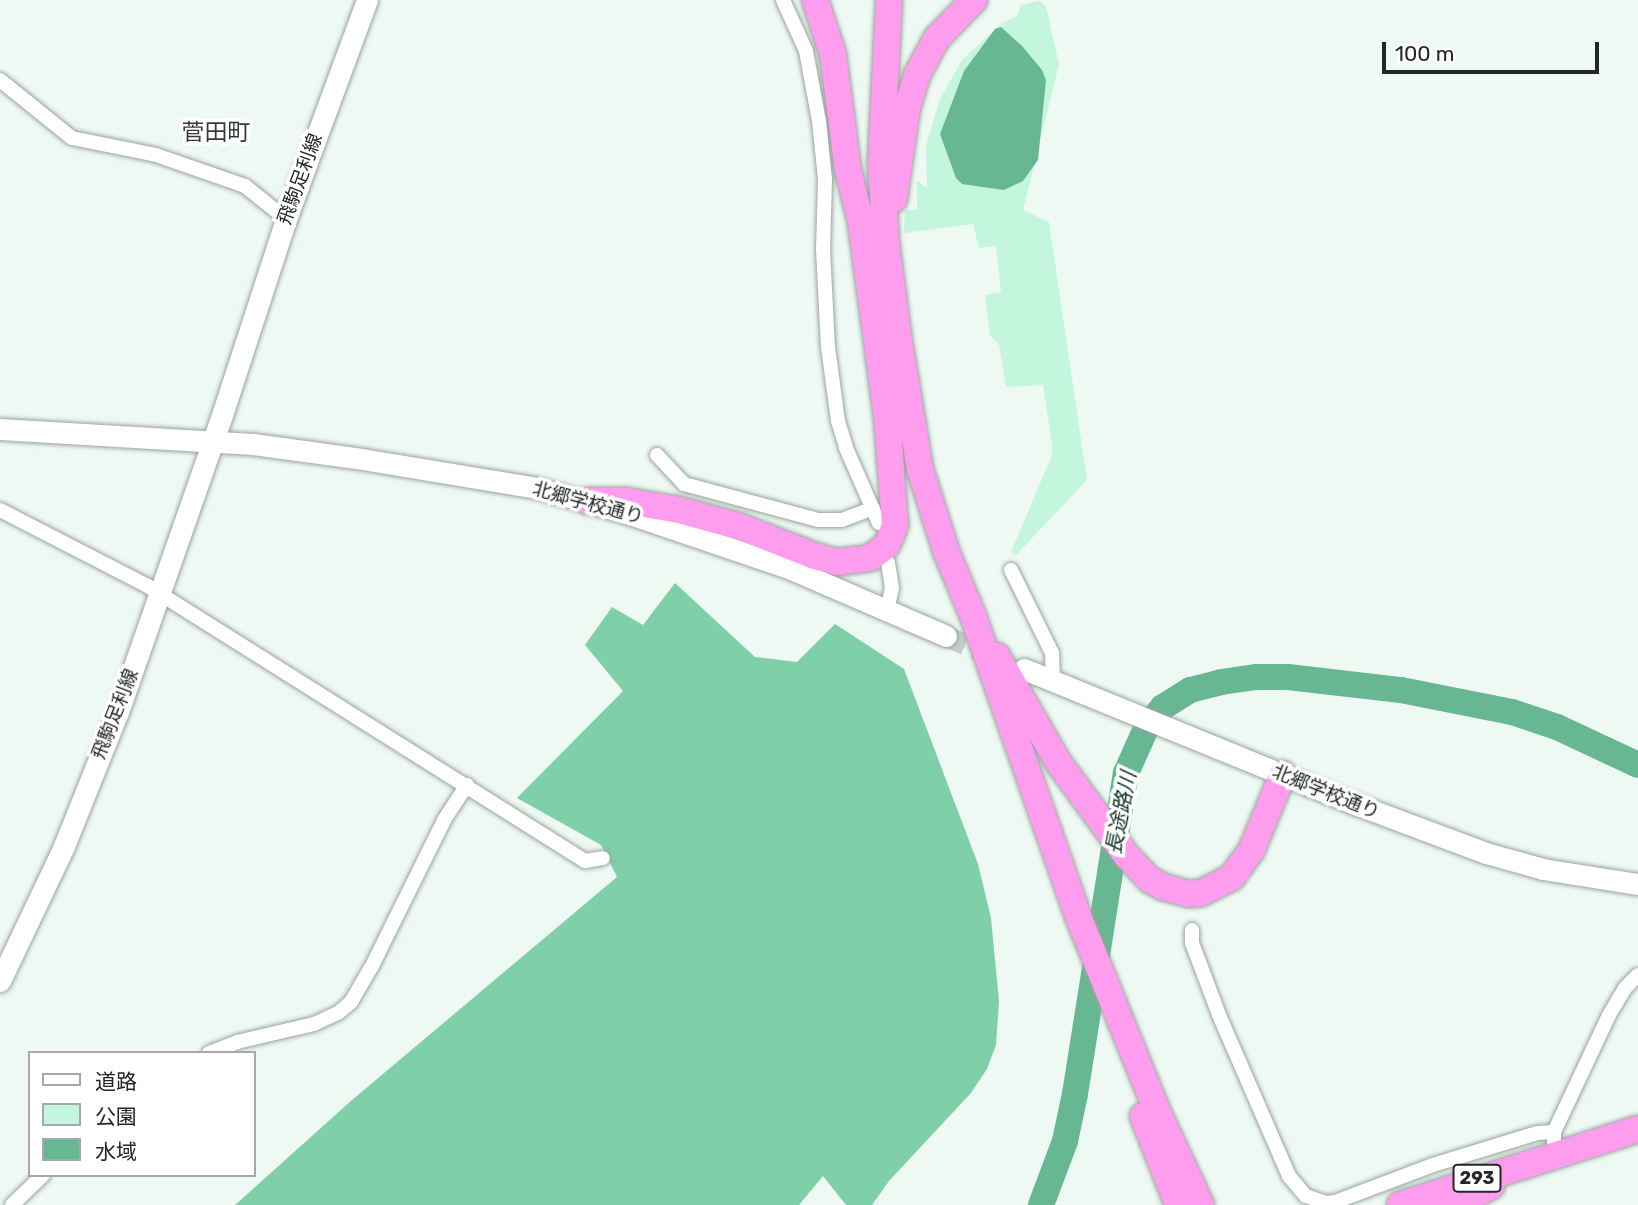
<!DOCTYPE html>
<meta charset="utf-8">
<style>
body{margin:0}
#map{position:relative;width:1638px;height:1205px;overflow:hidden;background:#eef9f3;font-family:Rubik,"Noto Sans JP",sans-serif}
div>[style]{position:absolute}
.green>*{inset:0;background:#c3f6dc}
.forest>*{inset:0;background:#7fcfa9}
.water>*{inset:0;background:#67b792}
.river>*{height:26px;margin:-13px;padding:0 13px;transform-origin:13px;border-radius:13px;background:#67b792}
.secondary-tunnel>*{height:21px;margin-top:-10.5px;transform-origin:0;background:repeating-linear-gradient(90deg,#c5cfca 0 21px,transparent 0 31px)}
.roads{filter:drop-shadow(0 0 2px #99a49e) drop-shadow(0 0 2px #99a49e)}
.street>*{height:14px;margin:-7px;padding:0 7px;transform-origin:7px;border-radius:7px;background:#fff}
.secondary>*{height:21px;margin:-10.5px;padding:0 10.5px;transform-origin:10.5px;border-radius:10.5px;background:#fff}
.highway>*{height:26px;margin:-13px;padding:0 13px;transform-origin:13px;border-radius:13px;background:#fe9cee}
span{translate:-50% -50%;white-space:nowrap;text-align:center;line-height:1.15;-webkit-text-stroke:7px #fff;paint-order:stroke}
.shield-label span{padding:2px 5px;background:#fff;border:2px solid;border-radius:5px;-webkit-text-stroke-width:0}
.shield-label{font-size:18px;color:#222624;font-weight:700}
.street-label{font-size:19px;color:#222624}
.water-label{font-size:21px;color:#0f3425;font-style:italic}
.quarter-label{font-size:23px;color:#323b36}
.legend{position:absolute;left:28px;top:1051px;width:228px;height:126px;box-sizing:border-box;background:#fff;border:2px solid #a7a8a7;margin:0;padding:9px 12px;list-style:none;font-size:21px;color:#222624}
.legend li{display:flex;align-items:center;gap:14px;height:35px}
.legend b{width:35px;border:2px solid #a7a8a7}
.scale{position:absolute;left:1382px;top:42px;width:217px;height:32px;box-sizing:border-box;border:4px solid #222624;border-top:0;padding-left:9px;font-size:21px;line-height:24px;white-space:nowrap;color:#222624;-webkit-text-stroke:5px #fff;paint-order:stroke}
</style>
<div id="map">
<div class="green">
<div style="clip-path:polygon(1039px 1px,1046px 6px,1059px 64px,1023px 210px,1049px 222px,1087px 480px,1015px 556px,1011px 552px,1052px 455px,1052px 444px,1043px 385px,1006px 387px,999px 345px,990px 335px,985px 295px,1001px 292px,996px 246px,979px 248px,973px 224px,904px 233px,905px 210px,917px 210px,917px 180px,927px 188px,926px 145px,940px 99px,962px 60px,1002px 23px,1017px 16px,1021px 5px)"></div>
</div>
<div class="forest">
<div style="clip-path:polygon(675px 583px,755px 657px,797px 662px,835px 624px,904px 669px,978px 864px,991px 918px,999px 1001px,996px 1045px,987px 1069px,971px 1093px,889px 1181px,872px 1205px,846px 1205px,823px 1176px,799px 1205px,235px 1205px,352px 1100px,617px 877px,601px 845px,517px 798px,623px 691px,585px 645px,612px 607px,643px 625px)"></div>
</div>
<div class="water">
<div style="clip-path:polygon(1001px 27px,1022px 46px,1042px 70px,1046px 80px,1038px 160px,1023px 181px,1004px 190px,962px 184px,956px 178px,940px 134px,964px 71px,995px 29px)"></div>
</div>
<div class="river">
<div style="left:1041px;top:1205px;width:68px;rotate:-69.4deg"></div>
<div style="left:1065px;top:1141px;width:48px;rotate:-78deg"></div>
<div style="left:1075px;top:1094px;width:325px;rotate:-81deg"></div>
<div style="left:1126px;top:773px;width:51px;rotate:-65.9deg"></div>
<div style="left:1147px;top:726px;width:25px;rotate:-50deg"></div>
<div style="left:1163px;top:707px;width:32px;rotate:-32deg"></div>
<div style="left:1190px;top:690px;width:32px;rotate:-14deg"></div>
<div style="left:1221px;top:682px;width:36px;rotate:-8deg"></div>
<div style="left:1257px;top:677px;width:31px"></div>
<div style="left:1288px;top:677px;width:114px;rotate:6.6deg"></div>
<div style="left:1401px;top:690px;width:113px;rotate:11.2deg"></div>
<div style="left:1512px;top:712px;width:47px;rotate:18.4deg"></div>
<div style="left:1557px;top:727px;width:89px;rotate:25.1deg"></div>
</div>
<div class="secondary-tunnel">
<div style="left:946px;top:636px;width:54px;rotate:22.8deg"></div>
</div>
<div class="roads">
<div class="street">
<div style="left:783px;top:0;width:56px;rotate:65.7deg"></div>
<div style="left:806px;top:51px;width:71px;rotate:79.5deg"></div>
<div style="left:819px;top:121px;width:58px;rotate:84.1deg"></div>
<div style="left:825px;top:179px;width:70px;rotate:91.6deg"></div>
<div style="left:823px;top:249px;width:98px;rotate:87.1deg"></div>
<div style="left:828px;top:347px;width:75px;rotate:82.3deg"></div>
<div style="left:838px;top:421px;width:28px;rotate:73deg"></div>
<div style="left:846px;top:448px;width:82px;rotate:66.3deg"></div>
<div style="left:0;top:80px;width:92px;rotate:38.9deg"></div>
<div style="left:72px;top:138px;width:86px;rotate:11.4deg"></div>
<div style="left:156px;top:155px;width:94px;rotate:19.2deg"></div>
<div style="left:245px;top:186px;width:53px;rotate:38.8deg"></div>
<div style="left:657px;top:455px;width:40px;rotate:47deg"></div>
<div style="left:684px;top:484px;width:139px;rotate:15deg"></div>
<div style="left:818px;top:520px;width:24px"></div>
<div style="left:842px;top:520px;width:33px;rotate:-21deg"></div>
<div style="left:0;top:510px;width:164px;rotate:27.2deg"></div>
<div style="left:146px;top:585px;width:519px;rotate:32.16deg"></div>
<div style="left:585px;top:861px;width:18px;rotate:-9deg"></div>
<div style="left:1011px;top:570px;width:93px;rotate:63.7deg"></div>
<div style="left:1052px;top:653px;width:28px;rotate:88deg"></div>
<div style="left:887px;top:611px;width:24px;rotate:-78deg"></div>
<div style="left:892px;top:588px;width:26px;rotate:-99deg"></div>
<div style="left:1192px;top:930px;width:13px;rotate:90deg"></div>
<div style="left:1192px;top:943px;width:77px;rotate:69.4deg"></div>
<div style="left:1219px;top:1015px;width:176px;rotate:66.5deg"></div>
<div style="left:1289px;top:1176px;width:26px;rotate:50deg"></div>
<div style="left:1306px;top:1196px;width:21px;rotate:19deg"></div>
<div style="left:1326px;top:1203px;width:9px;rotate:-6deg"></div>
<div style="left:1335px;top:1202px;width:105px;rotate:-20.7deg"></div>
<div style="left:1433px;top:1165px;width:109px;rotate:-17.1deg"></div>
<div style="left:1537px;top:1133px;width:17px;rotate:-3deg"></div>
<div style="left:209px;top:1053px;width:30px;rotate:-21deg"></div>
<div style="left:237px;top:1042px;width:79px;rotate:-13.2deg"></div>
<div style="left:314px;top:1024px;width:26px;rotate:-25deg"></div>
<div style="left:338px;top:1013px;width:17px;rotate:-40deg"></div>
<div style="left:351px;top:1002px;width:39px;rotate:-60deg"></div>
<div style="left:371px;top:968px;width:165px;rotate:-63.7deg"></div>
<div style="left:444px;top:820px;width:42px;rotate:-56.7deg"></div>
<div style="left:1554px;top:1142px;width:10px;rotate:-90deg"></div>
<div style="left:1554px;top:1132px;width:129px;rotate:-64.8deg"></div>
<div style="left:1609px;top:1015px;width:31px;rotate:-59deg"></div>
<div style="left:1625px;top:988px;width:18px;rotate:-45deg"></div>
<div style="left:12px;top:1205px;width:43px;rotate:-44.1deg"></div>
</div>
<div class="secondary">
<div style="left:0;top:429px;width:253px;rotate:3.4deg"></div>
<div style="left:253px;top:444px;width:110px;rotate:7.8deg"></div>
<div style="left:362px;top:459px;width:177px;rotate:9.4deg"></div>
<div style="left:537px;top:488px;width:93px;rotate:15.5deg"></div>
<div style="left:627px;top:513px;width:171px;rotate:18.8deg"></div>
<div style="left:789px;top:568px;width:171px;rotate:23.4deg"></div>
<div style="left:1024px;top:669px;width:361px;rotate:22.2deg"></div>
<div style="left:1358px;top:805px;width:137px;rotate:20.6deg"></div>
<div style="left:1486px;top:853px;width:59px;rotate:15.7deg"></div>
<div style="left:1543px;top:869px;width:96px;rotate:9deg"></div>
<div style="left:0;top:981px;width:149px;rotate:-64.6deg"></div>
<div style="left:64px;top:846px;width:144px;rotate:-68.1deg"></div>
<div style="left:118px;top:712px;width:318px;rotate:-70.7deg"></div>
<div style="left:223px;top:412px;width:203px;rotate:-71.9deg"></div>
<div style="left:286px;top:219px;width:233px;rotate:-69.7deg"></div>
</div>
<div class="highway">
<div style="left:889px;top:0;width:166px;rotate:92.8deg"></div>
<div style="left:881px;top:166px;width:76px;rotate:86.2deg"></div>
<div style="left:886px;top:242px;width:94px;rotate:82.6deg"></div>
<div style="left:898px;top:335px;width:136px;rotate:80.7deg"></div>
<div style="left:920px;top:469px;width:86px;rotate:72.4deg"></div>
<div style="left:946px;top:551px;width:70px;rotate:67.4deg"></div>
<div style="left:973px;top:616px;width:318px;rotate:70.7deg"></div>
<div style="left:1078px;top:916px;width:215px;rotate:67.9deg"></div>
<div style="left:1159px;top:1115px;width:99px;rotate:65deg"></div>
<div style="left:894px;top:199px;width:92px;rotate:-81.9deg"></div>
<div style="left:907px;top:108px;width:34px;rotate:-73deg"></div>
<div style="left:917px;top:75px;width:42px;rotate:-61.6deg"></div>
<div style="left:937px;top:38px;width:53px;rotate:-45.8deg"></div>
<div style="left:588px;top:501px;width:38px"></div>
<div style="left:626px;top:501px;width:54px;rotate:9.6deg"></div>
<div style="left:679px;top:510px;width:64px;rotate:15.3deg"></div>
<div style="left:741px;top:527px;width:79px;rotate:21.4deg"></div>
<div style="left:815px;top:556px;width:24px;rotate:15deg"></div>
<div style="left:838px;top:562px;width:32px;rotate:-7deg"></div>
<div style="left:870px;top:558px;width:20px;rotate:-37deg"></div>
<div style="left:886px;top:546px;width:11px;rotate:-63deg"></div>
<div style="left:891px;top:536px;width:12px;rotate:-70deg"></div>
<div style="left:895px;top:525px;width:108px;rotate:-94.2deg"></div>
<div style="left:887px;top:417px;width:197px;rotate:-97.6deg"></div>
<div style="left:861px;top:222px;width:54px;rotate:-104deg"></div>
<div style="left:848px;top:170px;width:117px;rotate:-97.4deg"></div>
<div style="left:833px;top:54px;width:57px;rotate:-108.4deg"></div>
<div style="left:997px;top:656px;width:122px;rotate:60.1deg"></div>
<div style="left:1058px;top:762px;width:115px;rotate:53.8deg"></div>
<div style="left:1126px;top:855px;width:35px;rotate:46deg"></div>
<div style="left:1150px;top:880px;width:15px;rotate:28deg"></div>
<div style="left:1163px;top:887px;width:27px;rotate:15deg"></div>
<div style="left:1189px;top:894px;width:12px;rotate:-5deg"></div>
<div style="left:1201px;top:893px;width:35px;rotate:-27deg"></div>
<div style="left:1232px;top:877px;width:34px;rotate:-54deg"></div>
<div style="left:1252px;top:849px;width:81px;rotate:-67.5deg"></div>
<div style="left:1143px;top:1116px;width:96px;rotate:68.5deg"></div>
<div style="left:1400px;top:1205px;width:250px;rotate:-17.7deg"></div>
<div style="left:1455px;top:1205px;width:41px;rotate:-27.8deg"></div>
</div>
</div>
<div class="shield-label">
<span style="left:1477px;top:1178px">293</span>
</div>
<div class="street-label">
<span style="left:300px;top:179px;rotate:-70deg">飛駒足利線</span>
<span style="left:588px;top:503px;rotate:15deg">北郷学校通り</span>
<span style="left:115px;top:714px;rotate:-69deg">飛駒足利線</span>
<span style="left:1326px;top:792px;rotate:22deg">北郷学校通り</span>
</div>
<div class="water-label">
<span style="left:1121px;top:813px;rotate:-79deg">長途路川</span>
</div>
<div class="quarter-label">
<span style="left:216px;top:132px">菅田町</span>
</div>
<ul class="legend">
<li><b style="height:9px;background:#fff"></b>道路</li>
<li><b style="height:19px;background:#c3f6dc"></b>公園</li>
<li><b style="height:19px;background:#67b792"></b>水域</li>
</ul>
<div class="scale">100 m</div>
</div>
